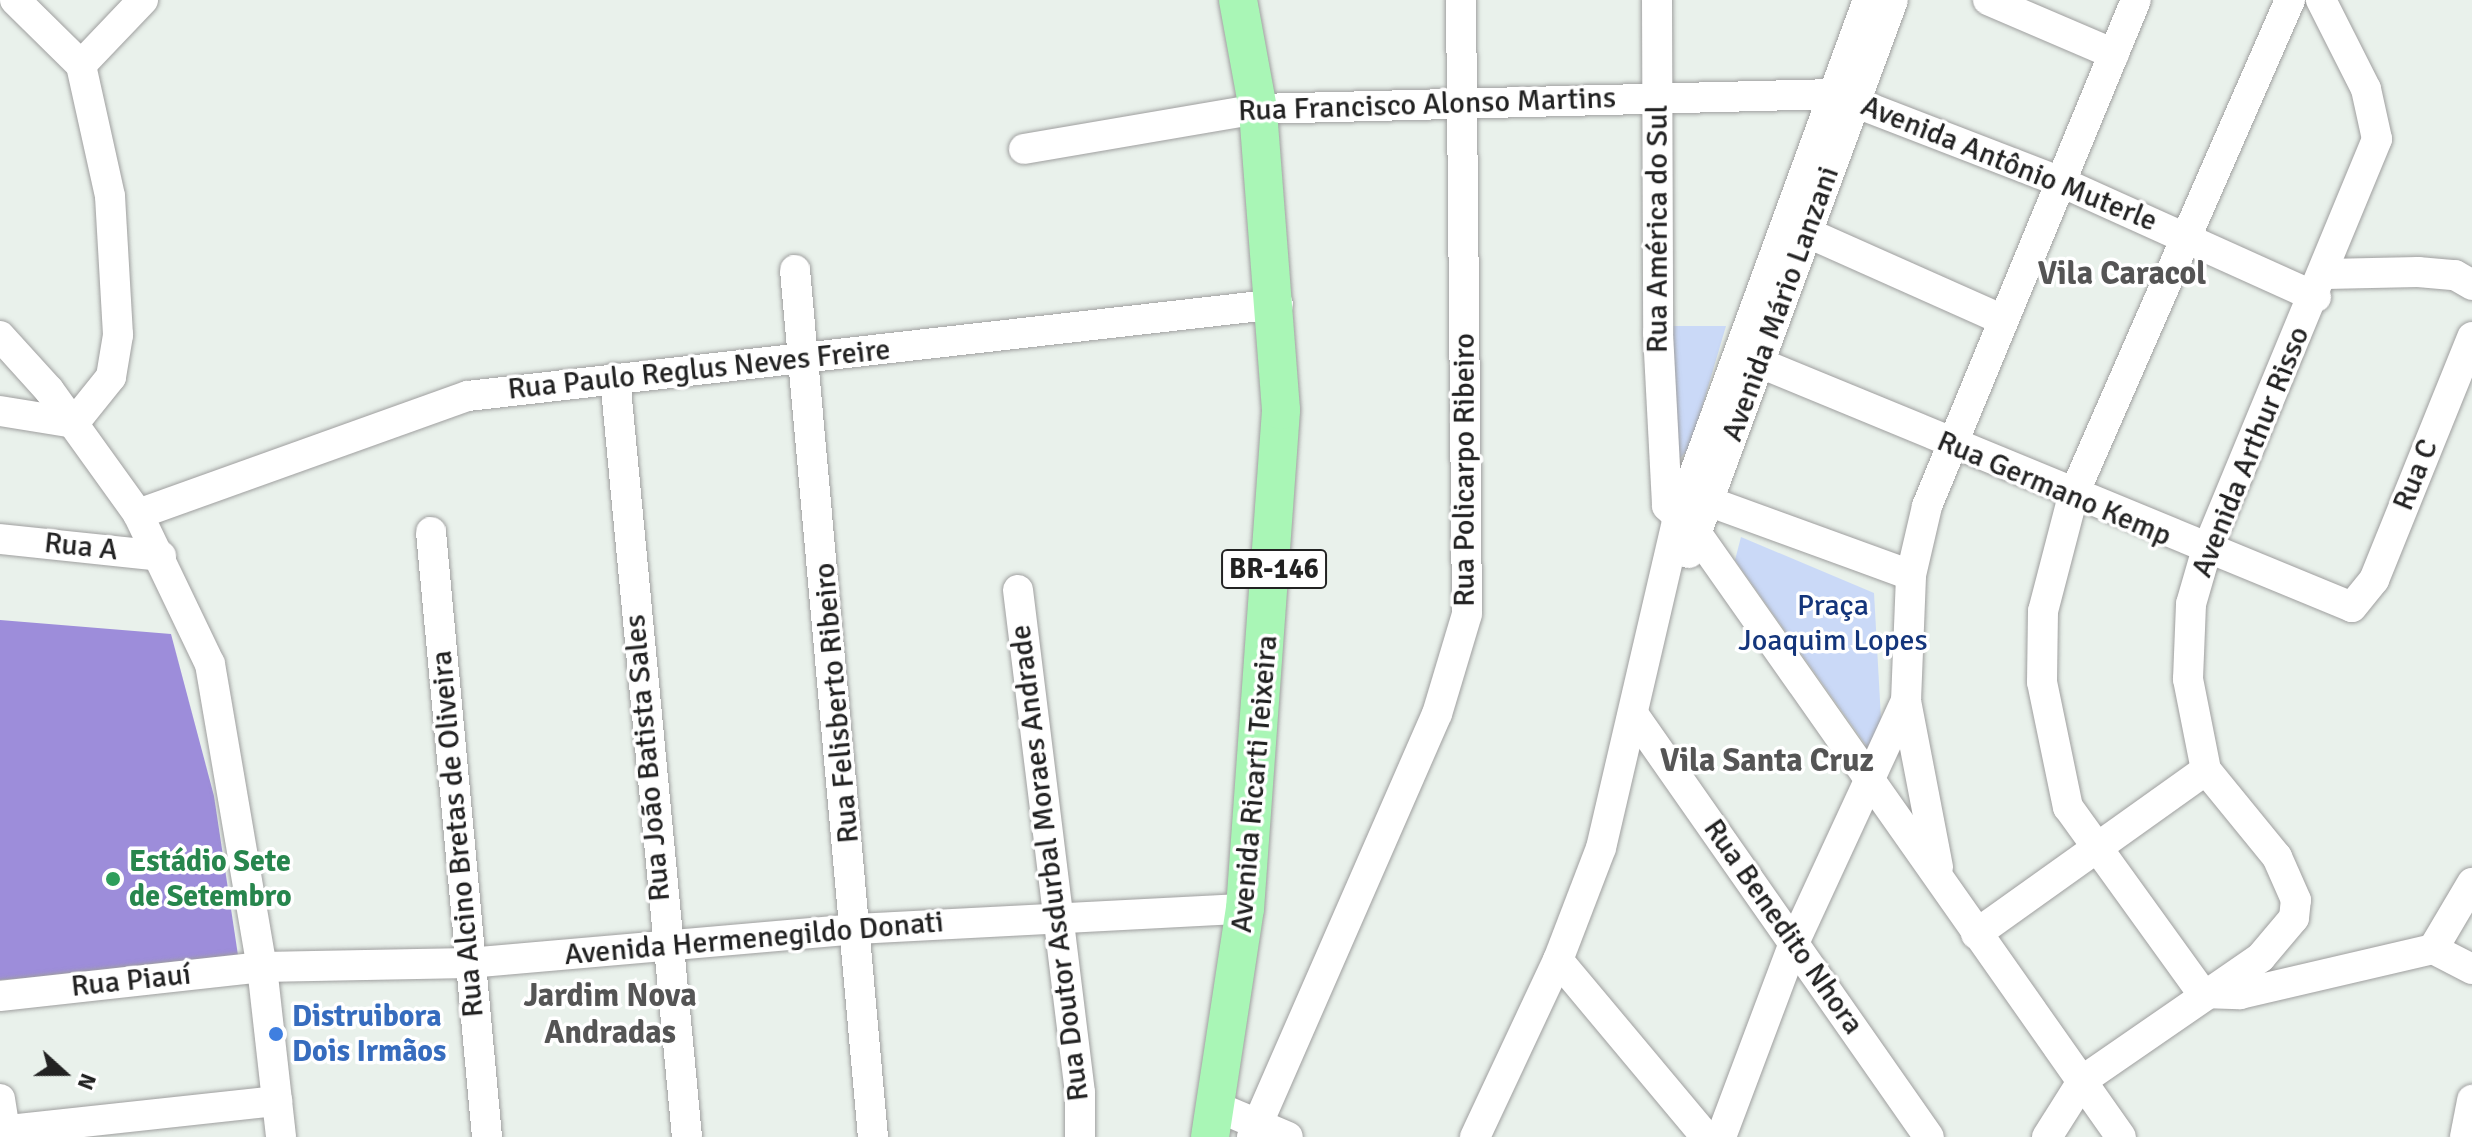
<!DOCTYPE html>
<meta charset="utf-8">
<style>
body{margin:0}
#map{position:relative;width:2472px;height:1137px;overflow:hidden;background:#e9f1eb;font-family:Signika,sans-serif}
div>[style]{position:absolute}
.park>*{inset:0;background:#cad9f7}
.pitch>*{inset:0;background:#9d8dda}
.roads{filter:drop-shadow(0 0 2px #9f9f9f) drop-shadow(0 0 2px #9f9f9f)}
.minor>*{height:30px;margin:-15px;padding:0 15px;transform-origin:15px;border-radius:15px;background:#fff}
.major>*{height:38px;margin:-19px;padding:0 19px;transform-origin:19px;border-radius:19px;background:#a9f6b6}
.dots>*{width:22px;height:22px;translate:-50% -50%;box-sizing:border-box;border:4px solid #fff;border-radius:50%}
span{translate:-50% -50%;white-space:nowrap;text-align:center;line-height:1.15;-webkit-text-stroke:7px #fff;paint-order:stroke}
.shield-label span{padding:2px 6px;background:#fff;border:2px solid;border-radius:6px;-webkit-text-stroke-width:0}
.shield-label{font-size:28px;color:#222;font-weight:700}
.street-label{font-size:30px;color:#222}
.park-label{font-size:30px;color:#14357b}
.leisure-label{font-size:30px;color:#27864d;font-weight:700}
.left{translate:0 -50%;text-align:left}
.shop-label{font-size:30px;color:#366cbe;font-weight:700}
.neighbourhood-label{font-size:32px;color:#555;font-weight:700}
.north{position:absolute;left:24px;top:1033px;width:80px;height:80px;-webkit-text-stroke:6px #fff;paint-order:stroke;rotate:111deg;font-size:22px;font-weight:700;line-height:32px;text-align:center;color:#222}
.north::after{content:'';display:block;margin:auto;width:28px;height:36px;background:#222;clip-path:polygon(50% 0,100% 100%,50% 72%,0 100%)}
</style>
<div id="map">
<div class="park">
<div style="clip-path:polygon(1670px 326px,1726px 326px,1690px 448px,1676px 462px)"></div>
<div style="clip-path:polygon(1741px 537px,1874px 593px,1881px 719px,1875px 758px,1735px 560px)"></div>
</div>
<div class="pitch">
<div style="clip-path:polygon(0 620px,171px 634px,214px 796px,239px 962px,0 980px)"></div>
</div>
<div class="roads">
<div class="minor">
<div style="left:15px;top:0;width:93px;rotate:44.6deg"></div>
<div style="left:1657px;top:0;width:333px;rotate:89.8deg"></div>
<div style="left:1658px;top:333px;width:173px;rotate:87deg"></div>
<div style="left:1667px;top:506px;width:41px;rotate:43deg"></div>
<div style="left:1697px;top:534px;width:737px;rotate:54.89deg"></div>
<div style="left:1988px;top:0;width:137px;rotate:23.2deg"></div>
<div style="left:2290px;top:0;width:541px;rotate:113.63deg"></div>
<div style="left:2073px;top:496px;width:119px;rotate:104.6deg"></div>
<div style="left:2043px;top:611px;width:71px;rotate:90.8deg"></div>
<div style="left:2042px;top:682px;width:128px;rotate:78.3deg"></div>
<div style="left:2068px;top:807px;width:229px;rotate:54.2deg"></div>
<div style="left:2202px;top:993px;width:38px;rotate:2deg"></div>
<div style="left:2240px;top:994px;width:198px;rotate:-13.1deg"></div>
<div style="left:81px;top:65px;width:90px;rotate:-46.4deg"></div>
<div style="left:1024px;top:149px;width:237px;rotate:-9.7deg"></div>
<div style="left:1258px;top:109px;width:575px;rotate:-1.49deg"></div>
<div style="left:1833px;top:94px;width:242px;rotate:21.1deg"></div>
<div style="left:2059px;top:181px;width:282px;rotate:24.3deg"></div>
<div style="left:1808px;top:233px;width:211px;rotate:24deg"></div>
<div style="left:795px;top:270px;width:871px;rotate:84.86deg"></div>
<div style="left:2326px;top:274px;width:92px;rotate:-1.2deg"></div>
<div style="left:2418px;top:272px;width:37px;rotate:5deg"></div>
<div style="left:2455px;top:275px;width:20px;rotate:30deg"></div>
<div style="left:0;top:336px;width:73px;rotate:47.8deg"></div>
<div style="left:49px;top:390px;width:153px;rotate:54.3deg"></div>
<div style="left:138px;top:514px;width:166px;rotate:64.4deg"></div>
<div style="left:210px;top:664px;width:307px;rotate:80.3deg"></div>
<div style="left:262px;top:967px;width:171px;rotate:83.6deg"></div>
<div style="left:1760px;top:363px;width:640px;rotate:22.4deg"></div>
<div style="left:2352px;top:607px;width:35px;rotate:-51deg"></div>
<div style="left:2374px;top:580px;width:262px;rotate:-68deg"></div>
<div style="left:615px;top:378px;width:762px;rotate:84.58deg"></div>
<div style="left:0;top:411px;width:75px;rotate:9.2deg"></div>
<div style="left:74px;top:423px;width:59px;rotate:-51.2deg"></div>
<div style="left:111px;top:377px;width:43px;rotate:-80.5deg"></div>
<div style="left:118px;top:335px;width:139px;rotate:-93.3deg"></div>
<div style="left:110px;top:196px;width:134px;rotate:-102.5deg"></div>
<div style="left:1691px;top:495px;width:234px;rotate:20deg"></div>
<div style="left:138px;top:514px;width:350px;rotate:-19.7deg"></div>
<div style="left:468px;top:396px;width:815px;rotate:-6.48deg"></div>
<div style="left:431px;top:532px;width:608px;rotate:84.71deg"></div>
<div style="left:0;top:539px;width:162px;rotate:6deg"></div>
<div style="left:1689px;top:553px;width:589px;rotate:-69.75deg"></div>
<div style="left:1018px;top:590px;width:507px;rotate:82.97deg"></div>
<div style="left:1080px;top:1093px;width:44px;rotate:90deg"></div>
<div style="left:1636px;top:718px;width:511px;rotate:55.04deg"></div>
<div style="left:1938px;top:867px;width:169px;rotate:-100.9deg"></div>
<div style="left:1906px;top:701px;width:126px;rotate:-87.7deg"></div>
<div style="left:1911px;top:575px;width:71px;rotate:-76.9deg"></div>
<div style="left:1927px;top:506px;width:547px;rotate:-67.56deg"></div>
<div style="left:1976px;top:934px;width:282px;rotate:-35.5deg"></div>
<div style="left:2433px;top:949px;width:77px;rotate:-59.4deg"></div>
<div style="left:2433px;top:949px;width:44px;rotate:27.1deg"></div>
<div style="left:1558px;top:960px;width:231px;rotate:50.1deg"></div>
<div style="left:0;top:996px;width:264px;rotate:-6.3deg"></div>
<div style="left:262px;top:967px;width:207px;rotate:-1.1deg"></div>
<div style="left:469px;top:963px;width:389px;rotate:-5deg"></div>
<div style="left:857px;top:929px;width:389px;rotate:-3deg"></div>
<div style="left:0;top:1099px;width:38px;rotate:81deg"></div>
<div style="left:1215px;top:1106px;width:79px;rotate:23deg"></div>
<div style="left:0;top:1131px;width:279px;rotate:-6.2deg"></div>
<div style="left:1252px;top:1137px;width:462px;rotate:-66.4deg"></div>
<div style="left:1437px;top:714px;width:104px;rotate:-73.3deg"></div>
<div style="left:1467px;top:614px;width:614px;rotate:-90.56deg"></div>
<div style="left:1475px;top:1137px;width:195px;rotate:-64.9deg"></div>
<div style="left:1558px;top:960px;width:120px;rotate:-69deg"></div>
<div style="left:1601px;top:848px;width:336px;rotate:-76.9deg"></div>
<div style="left:1677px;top:521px;width:555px;rotate:-69.87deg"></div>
<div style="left:1721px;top:1137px;width:207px;rotate:-69.4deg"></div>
<div style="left:1794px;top:943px;width:267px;rotate:-65.2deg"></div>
<div style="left:2047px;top:1137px;width:67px;rotate:-57.7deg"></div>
<div style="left:2083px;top:1080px;width:216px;rotate:-34.6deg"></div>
<div style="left:2261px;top:957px;width:51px;rotate:-49.8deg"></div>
<div style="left:2294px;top:918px;width:18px;rotate:-84deg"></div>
<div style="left:2296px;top:900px;width:47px;rotate:-113.8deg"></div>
<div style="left:2277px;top:857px;width:112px;rotate:-129.2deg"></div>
<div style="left:2206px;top:770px;width:93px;rotate:-101.2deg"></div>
<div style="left:2188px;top:679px;width:75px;rotate:-87.7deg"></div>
<div style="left:2191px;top:604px;width:54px;rotate:-73.9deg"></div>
<div style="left:2206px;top:552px;width:447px;rotate:-67.5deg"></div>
<div style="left:2377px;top:139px;width:51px;rotate:-102.4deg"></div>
<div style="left:2366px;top:89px;width:100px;rotate:-116.8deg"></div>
<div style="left:2465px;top:1137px;width:38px;rotate:-79deg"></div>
</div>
<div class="major">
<div style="left:1210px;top:1137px;width:231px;rotate:-81.3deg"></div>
<div style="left:1245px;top:909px;width:500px;rotate:-85.87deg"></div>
<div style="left:1281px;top:410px;width:302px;rotate:-94.4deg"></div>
<div style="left:1258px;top:109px;width:111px;rotate:-100.4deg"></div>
</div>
</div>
<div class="dots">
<div style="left:113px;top:879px;background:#2e9e5b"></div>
<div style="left:276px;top:1034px;background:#3f7fe0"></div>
</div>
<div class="shield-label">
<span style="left:1274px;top:569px">BR-146</span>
</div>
<div class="street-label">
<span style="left:1427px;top:105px;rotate:-2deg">Rua Francisco Alonso Martins</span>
<span style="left:2009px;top:164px;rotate:22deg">Avenida Antônio Muterle</span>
<span style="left:1658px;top:229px;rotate:-90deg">Rua América do Sul</span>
<span style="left:1781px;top:304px;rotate:-70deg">Avenida Mário Lanzani</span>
<span style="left:699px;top:370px;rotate:-6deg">Rua Paulo Reglus Neves Freire</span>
<span style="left:2251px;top:452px;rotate:-68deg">Avenida Arthur Risso</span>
<span style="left:1465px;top:470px;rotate:-90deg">Rua Policarpo Ribeiro</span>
<span style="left:2416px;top:475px;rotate:-68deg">Rua C</span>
<span style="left:2054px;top:489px;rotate:23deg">Rua Germano Kemp</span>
<span style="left:81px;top:547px;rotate:6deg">Rua A</span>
<span style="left:837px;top:703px;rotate:-95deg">Rua Felisberto Ribeiro</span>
<span style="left:648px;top:758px;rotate:-95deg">Rua João Batista Sales</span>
<span style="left:1255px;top:784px;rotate:-85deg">Avenida Ricarti Teixeira</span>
<span style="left:458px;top:834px;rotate:-95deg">Rua Alcino Bretas de Oliveira</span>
<span style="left:1050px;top:863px;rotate:-97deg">Rua Doutor Asdurbal Moraes Andrade</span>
<span style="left:1783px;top:927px;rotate:55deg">Rua Benedito Nhora</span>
<span style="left:754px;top:939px;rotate:-5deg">Avenida Hermenegildo Donati</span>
<span style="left:131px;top:981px;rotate:-6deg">Rua Piauí</span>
</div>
<div class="park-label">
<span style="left:1833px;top:623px">Praça<br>Joaquim Lopes</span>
</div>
<div class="leisure-label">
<span class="left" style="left:129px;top:879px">Estádio Sete<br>de Setembro</span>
</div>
<div class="shop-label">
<span class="left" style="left:292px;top:1034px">Distruibora<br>Dois Irmãos</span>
</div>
<div class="neighbourhood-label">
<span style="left:2122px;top:274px">Vila Caracol</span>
<span style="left:1767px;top:761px">Vila Santa Cruz</span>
<span style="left:610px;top:1015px">Jardim Nova<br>Andradas</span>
</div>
<div class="north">N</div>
</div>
